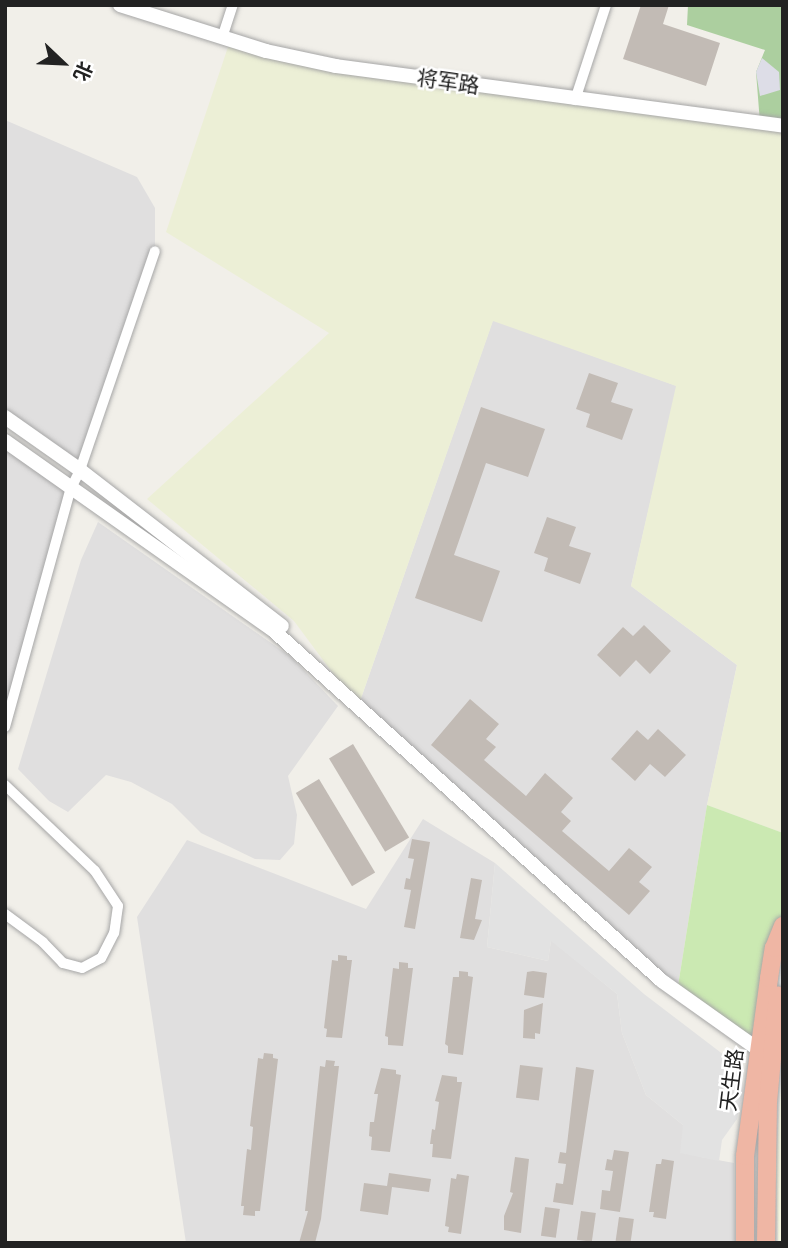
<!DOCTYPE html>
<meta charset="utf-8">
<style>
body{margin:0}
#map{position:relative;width:788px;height:1248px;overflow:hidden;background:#f1efe9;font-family:Rubik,"Noto Sans SC",sans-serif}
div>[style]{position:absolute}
.residential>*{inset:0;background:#e0dfdf}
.education>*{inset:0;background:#fdfee5}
.farmland>*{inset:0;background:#ecefd6}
.grass>*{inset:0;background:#cbe9b2}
.forest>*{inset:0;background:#accf9f}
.parking>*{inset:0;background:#e2e2e2}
.plaza>*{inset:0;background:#dddde7}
.building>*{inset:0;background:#c2bbb5;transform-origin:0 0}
.roads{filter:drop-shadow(0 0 2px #a6a6a6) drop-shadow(0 0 2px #a6a6a6)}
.minor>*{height:10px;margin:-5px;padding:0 5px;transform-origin:5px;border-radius:5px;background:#fff}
.tertiary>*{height:14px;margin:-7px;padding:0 7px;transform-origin:7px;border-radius:7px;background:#fff}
.trunk>*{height:18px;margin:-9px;padding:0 9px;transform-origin:9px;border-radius:9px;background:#efb6a4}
span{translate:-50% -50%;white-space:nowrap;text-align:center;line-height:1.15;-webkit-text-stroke:5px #fff;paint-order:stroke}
.street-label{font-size:21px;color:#222}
.frame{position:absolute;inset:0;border:7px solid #222;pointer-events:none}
.north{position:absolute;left:28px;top:28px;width:70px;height:70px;-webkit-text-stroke:5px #fff;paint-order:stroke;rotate:113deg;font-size:19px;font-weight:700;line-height:28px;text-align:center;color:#222}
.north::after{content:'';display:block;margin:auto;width:24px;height:32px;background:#222;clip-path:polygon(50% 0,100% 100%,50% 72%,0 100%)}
</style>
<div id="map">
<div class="residential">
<div style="clip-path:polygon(5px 120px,137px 177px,155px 208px,155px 251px,80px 470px,5px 417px)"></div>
<div style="clip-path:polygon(493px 320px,677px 386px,631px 586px,737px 665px,707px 805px,677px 992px,358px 707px)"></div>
<div style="clip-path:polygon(5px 441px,71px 488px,5px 727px)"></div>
<div style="clip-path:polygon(98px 522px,291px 657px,338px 706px,288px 776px,297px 815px,294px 844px,280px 860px,255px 859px,201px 833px,172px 804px,131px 782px,106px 775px,68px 812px,49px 801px,18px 769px,81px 560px)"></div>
<div style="clip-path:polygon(423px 819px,495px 863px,487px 947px,548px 961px,551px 940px,617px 994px,622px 1033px,646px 1095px,683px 1125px,701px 1157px,734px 1163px,735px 1243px,186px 1243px,137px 917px,187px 840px,366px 909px)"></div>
</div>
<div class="education">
<div style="clip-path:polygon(783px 1049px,783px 1243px,778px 1243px,776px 1167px)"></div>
</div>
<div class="farmland">
<div style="clip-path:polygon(231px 38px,266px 51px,783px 126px,783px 833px,707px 805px,737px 665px,631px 586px,676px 386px,493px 321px,358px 707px,294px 621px,147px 499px,329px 333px,166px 232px)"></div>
</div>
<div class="grass">
<div style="clip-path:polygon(707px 805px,783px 833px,783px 926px,759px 1050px,677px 992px)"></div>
</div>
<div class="forest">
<div style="clip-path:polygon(688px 5px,783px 5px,783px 126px,760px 123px,756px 72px,765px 50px,687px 25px)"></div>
</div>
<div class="parking">
<div style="clip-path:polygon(495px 863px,644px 994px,741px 1068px,743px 1092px,737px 1119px,722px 1140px,719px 1161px,680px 1153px,683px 1125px,646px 1095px,622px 1033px,617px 994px,551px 941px,548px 961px,487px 947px)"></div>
</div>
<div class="plaza">
<div style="clip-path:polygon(762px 58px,779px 72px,780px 90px,760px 96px,756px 72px)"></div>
</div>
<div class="building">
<div style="clip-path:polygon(641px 5px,669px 5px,663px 24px,720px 43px,706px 86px,623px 59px)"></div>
<div style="clip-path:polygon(589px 373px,618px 383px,611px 402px,633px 409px,622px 440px,586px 427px,590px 414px,576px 409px)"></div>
<div style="clip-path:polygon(481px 407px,545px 429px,528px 477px,486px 463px,454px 555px,500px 571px,482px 622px,415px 598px)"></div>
<div style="clip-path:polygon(547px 517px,576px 527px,569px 546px,591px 553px,580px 584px,544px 571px,548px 558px,534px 553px)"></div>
<div style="clip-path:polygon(644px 625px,671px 651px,650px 674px,636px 660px,620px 677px,597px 655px,623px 627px,633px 636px)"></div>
<div style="clip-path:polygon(470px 699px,499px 724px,486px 739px,496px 747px,484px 760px,526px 796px,545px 773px,573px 798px,561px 812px,571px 821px,562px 831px,609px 871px,629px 848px,652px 867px,639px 882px,650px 891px,629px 915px,431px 745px)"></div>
<div style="clip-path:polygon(658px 729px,686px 755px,665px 777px,650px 764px,635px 781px,611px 759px,637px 730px,648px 740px)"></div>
<div style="left:353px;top:744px;width:109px;height:28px;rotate:59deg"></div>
<div style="left:319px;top:779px;width:109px;height:27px;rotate:59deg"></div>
<div style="clip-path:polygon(412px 839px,430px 842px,415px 929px,404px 927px,411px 890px,404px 889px,406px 878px,410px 879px,414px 859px,408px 858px)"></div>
<div style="clip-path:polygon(471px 878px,482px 880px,475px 919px,482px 920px,474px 940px,460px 938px)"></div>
<div style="clip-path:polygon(338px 955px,347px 956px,347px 960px,352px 960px,342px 1038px,326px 1037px,327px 1029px,324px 1028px,332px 960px,338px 961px)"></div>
<div style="clip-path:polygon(399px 962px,408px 963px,408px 968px,413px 968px,403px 1046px,388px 1045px,388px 1037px,385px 1036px,393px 968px,399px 969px)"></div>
<div style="clip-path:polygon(459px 971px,468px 972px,468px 976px,473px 977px,463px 1055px,448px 1053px,448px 1046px,445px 1044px,453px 977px,459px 977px)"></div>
<div style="clip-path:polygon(533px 971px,547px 973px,544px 998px,524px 995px,527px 972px)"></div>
<div style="clip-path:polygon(543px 1003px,540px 1034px,535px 1033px,535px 1039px,523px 1038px,524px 1010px)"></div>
<div style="clip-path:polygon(264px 1053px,273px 1054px,273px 1058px,278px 1059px,260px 1211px,255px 1211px,255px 1216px,243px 1215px,244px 1206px,241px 1206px,247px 1149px,251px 1150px,253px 1127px,250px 1126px,258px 1058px,263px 1059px)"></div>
<div style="clip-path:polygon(326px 1060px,335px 1061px,334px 1066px,339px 1066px,321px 1219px,315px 1243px,299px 1243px,308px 1211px,305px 1211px,320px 1066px,325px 1067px)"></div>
<div style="left:520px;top:1065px;width:23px;height:33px;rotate:7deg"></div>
<div style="clip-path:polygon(576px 1067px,594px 1070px,573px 1205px,553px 1202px,556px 1183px,563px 1184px,566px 1164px,558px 1163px,560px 1152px,566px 1153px)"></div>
<div style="clip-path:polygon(381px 1068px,396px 1070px,396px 1074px,401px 1075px,390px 1152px,371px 1150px,372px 1137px,369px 1136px,370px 1122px,374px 1122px,378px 1094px,374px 1094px)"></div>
<div style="clip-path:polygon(442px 1075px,457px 1077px,457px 1082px,462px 1082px,451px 1159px,432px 1157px,433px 1144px,430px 1144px,432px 1129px,435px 1130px,439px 1102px,435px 1101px)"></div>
<div style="clip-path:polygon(614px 1150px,629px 1152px,620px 1212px,600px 1209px,602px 1190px,610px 1191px,613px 1171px,605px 1170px,607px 1159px,612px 1160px)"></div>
<div style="clip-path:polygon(515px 1157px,529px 1159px,521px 1233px,504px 1230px,504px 1216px,513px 1193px,510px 1192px)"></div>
<div style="clip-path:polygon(662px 1159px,674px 1161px,666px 1219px,653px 1217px,654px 1212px,649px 1212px,656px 1164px,661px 1164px)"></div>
<div style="clip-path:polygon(389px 1173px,431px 1179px,429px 1192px,392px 1187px,388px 1215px,360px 1211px,364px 1183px,387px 1186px)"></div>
<div style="clip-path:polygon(457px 1174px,469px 1176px,461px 1234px,448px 1232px,449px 1227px,445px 1226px,451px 1178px,456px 1179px)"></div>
<div style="left:545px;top:1207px;width:15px;height:29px;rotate:8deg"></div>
<div style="left:581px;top:1211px;width:15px;height:29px;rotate:8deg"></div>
<div style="left:619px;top:1217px;width:15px;height:26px;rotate:8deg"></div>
</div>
<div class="roads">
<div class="minor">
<div style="left:222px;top:38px;width:35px;rotate:-72deg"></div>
<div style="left:575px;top:100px;width:100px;rotate:-71.9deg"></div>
<div style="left:5px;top:727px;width:248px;rotate:-74.6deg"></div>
<div style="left:71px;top:488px;width:20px;rotate:-63deg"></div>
<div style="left:80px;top:470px;width:231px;rotate:-71.1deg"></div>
<div style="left:5px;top:785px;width:124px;rotate:43.7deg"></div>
<div style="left:95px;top:871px;width:42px;rotate:56.7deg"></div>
<div style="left:118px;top:906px;width:27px;rotate:98deg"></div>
<div style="left:114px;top:933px;width:28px;rotate:117deg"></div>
<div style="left:101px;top:958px;width:21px;rotate:152deg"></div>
<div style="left:82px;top:968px;width:20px;rotate:-165deg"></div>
<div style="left:63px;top:963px;width:29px;rotate:-134deg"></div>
<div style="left:43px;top:942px;width:47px;rotate:-143.6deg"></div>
</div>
<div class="tertiary">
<div style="left:120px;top:5px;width:153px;rotate:17.5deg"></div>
<div style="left:266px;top:51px;width:72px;rotate:12.1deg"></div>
<div style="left:336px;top:66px;width:451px;rotate:7.6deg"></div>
<div style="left:5px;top:417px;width:92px;rotate:35.2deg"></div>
<div style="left:80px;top:470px;width:255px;rotate:37.7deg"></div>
<div style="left:5px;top:441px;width:328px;rotate:35.2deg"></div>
<div style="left:273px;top:630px;width:524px;rotate:42.06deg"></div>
<div style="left:662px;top:981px;width:119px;rotate:35.4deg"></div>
</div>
<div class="trunk">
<div style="left:745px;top:1243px;width:87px;rotate:-90deg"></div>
<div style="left:745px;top:1156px;width:180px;rotate:-82.3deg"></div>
<div style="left:769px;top:978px;width:30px;rotate:-81deg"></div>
<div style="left:774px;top:948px;width:24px;rotate:-68deg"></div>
<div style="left:766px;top:1243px;width:141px;rotate:-89.2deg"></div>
<div style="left:768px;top:1102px;width:107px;rotate:-84.7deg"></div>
</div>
</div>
<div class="street-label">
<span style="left:448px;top:82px;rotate:8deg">将军路</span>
<span style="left:732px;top:1080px;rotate:-83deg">天生路</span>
</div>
<div class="frame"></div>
<div class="north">北</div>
</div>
